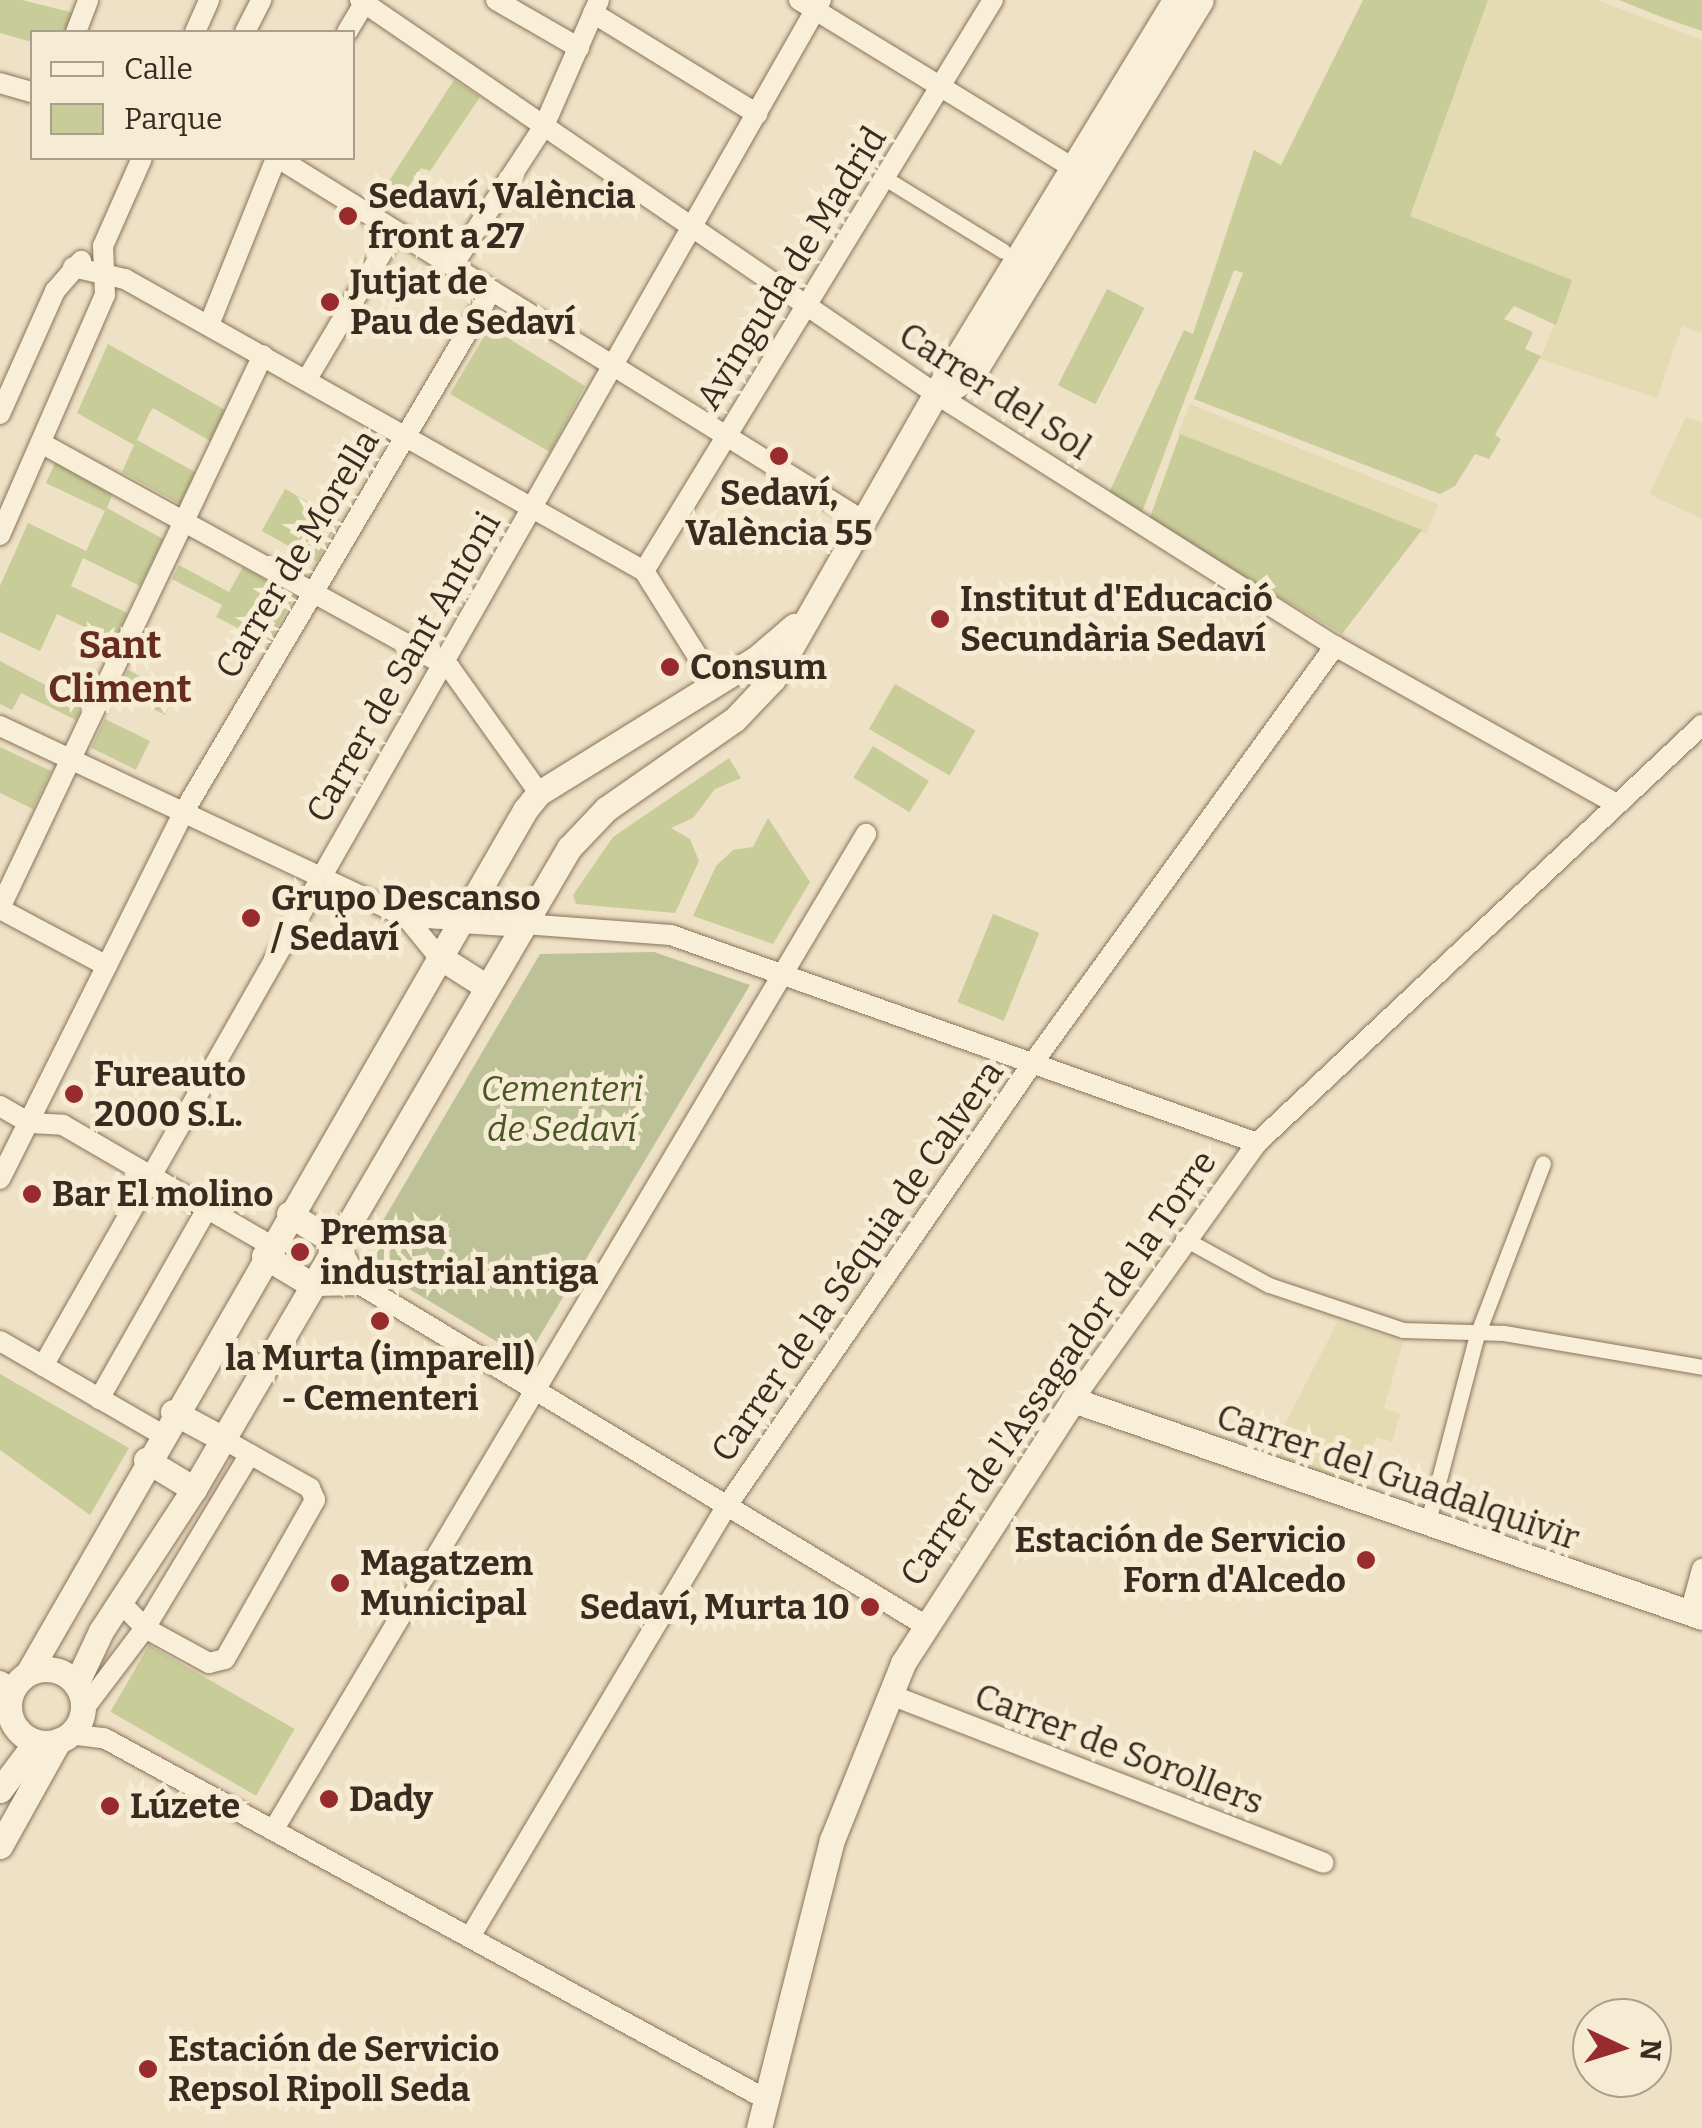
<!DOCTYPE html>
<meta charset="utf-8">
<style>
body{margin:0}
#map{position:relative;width:1702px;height:2128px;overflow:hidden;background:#eee1c5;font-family:Bitter,serif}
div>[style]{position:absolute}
.farmland>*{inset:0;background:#e4dbb2;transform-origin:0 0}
.green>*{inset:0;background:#c7cc98;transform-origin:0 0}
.cemetery>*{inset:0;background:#bdc197}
.roads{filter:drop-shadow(0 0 2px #89735b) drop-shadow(0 0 2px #89735b)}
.pedestrian>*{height:15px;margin:-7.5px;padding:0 7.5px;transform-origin:7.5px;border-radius:7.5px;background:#f9efd8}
.minor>*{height:20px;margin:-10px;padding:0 10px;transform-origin:10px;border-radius:10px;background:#f9efd8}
.tertiary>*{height:25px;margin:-12.5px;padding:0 12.5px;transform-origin:12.5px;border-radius:12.5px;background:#f9efd8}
.tertiary>.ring{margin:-12.5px;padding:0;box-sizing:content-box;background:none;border:25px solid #f9efd8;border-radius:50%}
.dots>*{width:28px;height:28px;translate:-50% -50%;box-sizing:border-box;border:5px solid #f6ecd4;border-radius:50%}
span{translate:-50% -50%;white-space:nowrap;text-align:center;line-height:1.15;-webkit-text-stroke:10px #f6ecd4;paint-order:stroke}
.poi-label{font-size:35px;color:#392b1f;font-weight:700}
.left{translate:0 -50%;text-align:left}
.right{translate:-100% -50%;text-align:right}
.street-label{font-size:35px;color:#392b1f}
.park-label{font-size:35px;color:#4a5625;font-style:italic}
.neighbourhood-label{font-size:38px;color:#662c1e;font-weight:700}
.legend{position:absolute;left:30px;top:30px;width:325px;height:130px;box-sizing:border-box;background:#f6ecd4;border:2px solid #aa9f8c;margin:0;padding:12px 18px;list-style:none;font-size:30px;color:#392b1f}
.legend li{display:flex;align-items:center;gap:20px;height:50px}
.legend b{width:50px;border:2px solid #aa9f8c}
.north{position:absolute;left:1572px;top:1998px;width:100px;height:100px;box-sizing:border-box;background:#f6ecd4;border:2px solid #aa9f8c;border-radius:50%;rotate:94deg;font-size:28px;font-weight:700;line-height:40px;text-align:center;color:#392b1f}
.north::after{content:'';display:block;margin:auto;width:35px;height:45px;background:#982b2d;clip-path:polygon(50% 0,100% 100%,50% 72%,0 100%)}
</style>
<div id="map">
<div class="farmland">
<div style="clip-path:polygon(1488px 0,1597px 0,1702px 40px,1702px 333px,1682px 326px,1657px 398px,1540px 359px,1572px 280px,1410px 216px)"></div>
<div style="left:1190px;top:404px;width:268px;height:32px;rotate:22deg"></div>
<div style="clip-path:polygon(1686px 417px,1702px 422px,1702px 519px,1649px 494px)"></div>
<div style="clip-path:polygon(1338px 1321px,1403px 1342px,1384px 1408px,1400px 1414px,1392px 1442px,1376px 1437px,1357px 1488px,1267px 1459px)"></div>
</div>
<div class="green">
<div style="clip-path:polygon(0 0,22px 0,74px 13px,67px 32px,32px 32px,32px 42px,0 33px)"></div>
<div style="clip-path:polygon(1363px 0,1488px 0,1410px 216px,1572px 280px,1556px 325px,1514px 306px,1504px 319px,1533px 332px,1525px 349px,1541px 356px,1495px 435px,1501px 439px,1489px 459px,1475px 454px,1455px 486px,1440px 494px,1194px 399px,1243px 273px,1234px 270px,1141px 515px,1108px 495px,1184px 330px,1193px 334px,1254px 150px,1281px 165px)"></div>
<div style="clip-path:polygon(1619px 0,1702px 0,1702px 31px,1664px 18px)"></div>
<div style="clip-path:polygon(454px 80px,480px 97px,430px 171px,421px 168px,394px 208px,378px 198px)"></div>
<div style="left:1107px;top:289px;width:42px;height:108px;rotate:27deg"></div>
<div style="clip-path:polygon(495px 330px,585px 386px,550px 452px,450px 394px,486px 333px)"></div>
<div style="clip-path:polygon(108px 344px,225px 410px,210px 441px,153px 408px,149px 414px,137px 440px,195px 472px,180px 504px,122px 472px,134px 445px,77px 413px)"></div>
<div style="clip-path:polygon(1180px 434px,1422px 530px,1342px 634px,1149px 520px)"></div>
<div style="clip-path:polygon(55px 463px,112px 495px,107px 508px,163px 539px,140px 586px,83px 558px,71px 586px,127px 613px,114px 641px,57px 614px,40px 651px,0 632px,0 586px,28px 523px,86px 551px,105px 511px,46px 483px)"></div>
<div style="left:285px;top:489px;width:63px;height:48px;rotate:29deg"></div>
<div style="clip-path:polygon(179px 565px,229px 592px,243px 567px,295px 596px,268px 643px,216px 617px,222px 605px,172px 579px)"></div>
<div style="clip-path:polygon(0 661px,83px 705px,76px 720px,21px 693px,12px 710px,0 704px)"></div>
<div style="left:128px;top:670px;width:53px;height:24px;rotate:26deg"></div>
<div style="left:895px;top:684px;width:93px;height:52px;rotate:30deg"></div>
<div style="left:105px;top:719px;width:50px;height:32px;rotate:26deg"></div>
<div style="left:873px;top:746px;width:66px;height:37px;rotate:32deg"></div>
<div style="clip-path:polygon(0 747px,51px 771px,33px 809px,0 793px)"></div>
<div style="clip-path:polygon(729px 758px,741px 778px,715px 789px,693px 818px,671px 828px,690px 839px,699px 861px,675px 913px,576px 904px,573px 895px,613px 837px)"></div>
<div style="clip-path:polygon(768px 818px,810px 882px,773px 944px,693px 916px,716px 866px,733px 850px,753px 847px)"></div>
<div style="left:993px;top:914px;width:50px;height:95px;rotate:22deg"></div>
<div style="clip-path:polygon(0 1374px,129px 1448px,90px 1515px,0 1450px)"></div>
<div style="left:149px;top:1645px;width:168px;height:77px;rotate:30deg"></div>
</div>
<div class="cemetery">
<div style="clip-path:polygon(654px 952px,750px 985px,526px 1359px,381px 1272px,371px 1241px,540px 954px)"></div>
</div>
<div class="roads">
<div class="pedestrian">
<div style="left:893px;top:183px;width:129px;rotate:31.7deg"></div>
<div style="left:1183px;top:1238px;width:98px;rotate:28.7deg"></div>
<div style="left:1269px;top:1285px;width:141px;rotate:18.6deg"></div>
<div style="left:1403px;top:1330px;width:101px;rotate:1.7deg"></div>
<div style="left:1504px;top:1333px;width:201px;rotate:9.7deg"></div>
<div style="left:1427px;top:1525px;width:196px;rotate:-75.3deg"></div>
<div style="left:1477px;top:1335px;width:184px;rotate:-69deg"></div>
</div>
<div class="minor">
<div style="left:360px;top:0;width:701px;rotate:34.37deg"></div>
<div style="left:939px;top:396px;width:468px;rotate:32.3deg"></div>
<div style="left:1335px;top:646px;width:323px;rotate:29.3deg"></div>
<div style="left:496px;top:0;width:96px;rotate:30deg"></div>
<div style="left:799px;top:0;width:320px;rotate:31.5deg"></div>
<div style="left:593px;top:13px;width:193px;rotate:31.6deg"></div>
<div style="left:76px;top:32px;width:34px;rotate:-69deg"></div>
<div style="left:195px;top:32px;width:35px;rotate:-66deg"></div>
<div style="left:245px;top:32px;width:36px;rotate:-63deg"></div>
<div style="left:347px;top:32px;width:35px;rotate:-59deg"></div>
<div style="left:0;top:83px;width:33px;rotate:16deg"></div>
<div style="left:278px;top:158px;width:687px;rotate:31.79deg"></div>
<div style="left:453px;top:265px;width:166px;rotate:-56.8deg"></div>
<div style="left:544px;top:126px;width:137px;rotate:-66.4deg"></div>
<div style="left:73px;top:267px;width:53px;rotate:13deg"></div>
<div style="left:125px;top:279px;width:596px;rotate:29.36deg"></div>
<div style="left:644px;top:571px;width:133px;rotate:57.9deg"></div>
<div style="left:209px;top:325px;width:180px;rotate:-68.1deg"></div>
<div style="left:307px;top:379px;width:172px;rotate:-59.3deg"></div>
<div style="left:0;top:414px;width:135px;rotate:-65.9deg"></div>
<div style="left:55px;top:291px;width:40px;rotate:-49deg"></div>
<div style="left:41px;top:443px;width:467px;rotate:28.8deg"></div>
<div style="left:450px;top:668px;width:153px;rotate:54.5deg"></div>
<div style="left:0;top:535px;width:262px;rotate:-66.4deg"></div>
<div style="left:105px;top:295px;width:49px;rotate:-92.3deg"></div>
<div style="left:103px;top:246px;width:96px;rotate:-66.1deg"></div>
<div style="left:644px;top:571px;width:669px;rotate:-58.57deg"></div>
<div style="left:0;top:726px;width:449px;rotate:25.2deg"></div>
<div style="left:406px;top:917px;width:55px;rotate:3.1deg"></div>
<div style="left:0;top:908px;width:612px;rotate:-64.56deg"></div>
<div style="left:0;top:909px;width:121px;rotate:28deg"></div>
<div style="left:406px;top:917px;width:50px;rotate:50.6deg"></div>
<div style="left:524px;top:924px;width:147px;rotate:4.3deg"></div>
<div style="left:671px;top:935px;width:622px;rotate:19.54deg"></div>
<div style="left:0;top:1106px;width:34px;rotate:30deg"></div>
<div style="left:30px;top:1123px;width:33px;rotate:3deg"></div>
<div style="left:63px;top:1125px;width:239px;rotate:30.1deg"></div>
<div style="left:0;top:1179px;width:409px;rotate:-63.4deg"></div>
<div style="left:183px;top:813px;width:607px;rotate:-59.42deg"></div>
<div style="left:338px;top:1244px;width:47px;rotate:60.7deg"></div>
<div style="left:314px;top:1286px;width:47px;rotate:-1.2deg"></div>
<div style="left:361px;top:1285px;width:656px;rotate:31.1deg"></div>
<div style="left:0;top:1341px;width:186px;rotate:30deg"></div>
<div style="left:43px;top:1366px;width:1572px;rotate:-60.34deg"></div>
<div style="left:99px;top:1399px;width:219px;rotate:-60.4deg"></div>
<div style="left:1073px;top:1400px;width:316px;rotate:-54.4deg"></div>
<div style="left:1257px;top:1143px;width:611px;rotate:-43.21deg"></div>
<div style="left:121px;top:1603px;width:35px;rotate:46deg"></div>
<div style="left:145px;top:1628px;width:73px;rotate:28.7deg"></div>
<div style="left:209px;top:1663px;width:16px;rotate:-14deg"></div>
<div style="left:225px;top:1659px;width:183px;rotate:-60.5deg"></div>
<div style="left:315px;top:1500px;width:13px;rotate:-113deg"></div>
<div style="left:310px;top:1488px;width:100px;rotate:-150.6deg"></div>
<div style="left:1690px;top:1613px;width:46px;rotate:-74.7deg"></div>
<div style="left:0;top:1681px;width:15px;rotate:28deg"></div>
<div style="left:891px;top:1695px;width:464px;rotate:21.2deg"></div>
<div style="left:83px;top:1710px;width:103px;rotate:-52.9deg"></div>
<div style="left:145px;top:1628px;width:203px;rotate:-58.9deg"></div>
<div style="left:69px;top:1734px;width:35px;rotate:7deg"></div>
<div style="left:104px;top:1738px;width:750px;rotate:28.62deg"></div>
<div style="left:274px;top:1829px;width:1158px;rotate:-59.25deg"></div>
<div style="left:470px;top:1937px;width:500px;rotate:-59.23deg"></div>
<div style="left:726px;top:1507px;width:535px;rotate:-55.36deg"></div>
<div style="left:1030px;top:1067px;width:520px;rotate:-54.08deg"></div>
</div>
<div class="tertiary">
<div style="left:939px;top:396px;width:39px;rotate:-32deg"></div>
<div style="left:972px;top:375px;width:439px;rotate:-58.6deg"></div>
<div style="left:461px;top:920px;width:63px;rotate:3.6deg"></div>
<div style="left:438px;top:956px;width:58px;rotate:32.3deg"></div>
<div style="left:289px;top:1214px;width:57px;rotate:31.5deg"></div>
<div style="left:264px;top:1256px;width:58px;rotate:31deg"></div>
<div style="left:173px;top:1412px;width:57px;rotate:28.4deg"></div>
<div style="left:146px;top:1460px;width:56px;rotate:31.1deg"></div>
<div class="ring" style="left:9px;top:1669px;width:49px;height:49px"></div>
<div style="left:28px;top:1673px;width:996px;rotate:-60.06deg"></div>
<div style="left:525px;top:810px;width:22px;rotate:-51deg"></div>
<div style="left:539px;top:793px;width:258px;rotate:-31.8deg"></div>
<div style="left:758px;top:657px;width:48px;rotate:-40.7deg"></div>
<div style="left:76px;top:1684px;width:59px;rotate:-64.7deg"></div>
<div style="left:101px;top:1631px;width:170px;rotate:-56.8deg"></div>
<div style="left:194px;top:1489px;width:743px;rotate:-59.67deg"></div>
<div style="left:569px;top:848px;width:54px;rotate:-46.5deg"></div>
<div style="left:606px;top:809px;width:157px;rotate:-34.9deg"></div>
<div style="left:735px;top:719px;width:55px;rotate:-46.5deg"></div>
<div style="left:773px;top:679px;width:363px;rotate:-60.3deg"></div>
<div style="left:953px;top:364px;width:426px;rotate:-58.6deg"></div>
<div style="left:0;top:1790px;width:60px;rotate:-53.1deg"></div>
<div style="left:0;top:1846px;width:121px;rotate:-60.9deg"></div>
<div style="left:759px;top:2128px;width:297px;rotate:-75.8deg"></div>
<div style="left:832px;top:1840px;width:191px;rotate:-68.1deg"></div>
<div style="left:903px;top:1663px;width:313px;rotate:-57.1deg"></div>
<div style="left:1073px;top:1400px;width:665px;rotate:19.03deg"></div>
</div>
</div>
<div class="dots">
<div style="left:348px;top:216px;background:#982b2d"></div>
<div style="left:330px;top:302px;background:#982b2d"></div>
<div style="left:779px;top:456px;background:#982b2d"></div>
<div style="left:940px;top:619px;background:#982b2d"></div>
<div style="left:670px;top:667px;background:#982b2d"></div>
<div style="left:251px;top:918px;background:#982b2d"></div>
<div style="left:74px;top:1094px;background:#982b2d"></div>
<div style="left:32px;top:1194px;background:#982b2d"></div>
<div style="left:300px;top:1252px;background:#982b2d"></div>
<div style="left:380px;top:1321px;background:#982b2d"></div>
<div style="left:1366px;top:1560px;background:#982b2d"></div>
<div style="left:340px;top:1583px;background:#982b2d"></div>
<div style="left:870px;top:1607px;background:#982b2d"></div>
<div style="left:329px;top:1799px;background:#982b2d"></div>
<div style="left:110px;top:1806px;background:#982b2d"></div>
<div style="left:148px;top:2069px;background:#982b2d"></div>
</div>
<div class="poi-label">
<span class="left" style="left:368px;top:216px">Sedaví, València<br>front a 27</span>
<span class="left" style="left:350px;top:302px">Jutjat de<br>Pau de Sedaví</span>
<span style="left:779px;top:513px">Sedaví,<br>València 55</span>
<span class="left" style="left:960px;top:619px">Institut d'Educació<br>Secundària Sedaví</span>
<span class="left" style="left:690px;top:667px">Consum</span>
<span class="left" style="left:271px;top:918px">Grupo Descanso<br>/ Sedaví</span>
<span class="left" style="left:94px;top:1094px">Fureauto<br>2000 S.L.</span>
<span class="left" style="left:52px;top:1194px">Bar El molino</span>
<span class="left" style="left:320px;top:1252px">Premsa<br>industrial antiga</span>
<span style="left:380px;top:1378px">la Murta (imparell)<br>- Cementeri</span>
<span class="right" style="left:1346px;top:1560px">Estación de Servicio<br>Forn d'Alcedo</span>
<span class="left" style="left:360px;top:1583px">Magatzem<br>Municipal</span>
<span class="right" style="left:850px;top:1607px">Sedaví, Murta 10</span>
<span class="left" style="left:349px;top:1799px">Dady</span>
<span class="left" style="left:130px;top:1806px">Lúzete</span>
<span class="left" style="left:168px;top:2069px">Estación de Servicio<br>Repsol Ripoll Seda</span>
</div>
<div class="street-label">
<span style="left:791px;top:268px;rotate:-58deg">Avinguda de Madrid</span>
<span style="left:995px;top:391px;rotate:33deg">Carrer del Sol</span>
<span style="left:297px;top:554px;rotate:-59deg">Carrer de Morella</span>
<span style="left:403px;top:667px;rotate:-60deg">Carrer de Sant Antoni</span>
<span style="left:857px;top:1261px;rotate:-55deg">Carrer de la Séquia de Calvera</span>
<span style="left:1058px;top:1368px;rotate:-55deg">Carrer de l'Assagador de la Torre</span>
<span style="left:1398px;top:1477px;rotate:19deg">Carrer del Guadalquivir</span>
<span style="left:1119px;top:1749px;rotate:21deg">Carrer de Sorollers</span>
</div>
<div class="park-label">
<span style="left:562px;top:1109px">Cementeri<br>de Sedaví</span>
</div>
<div class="neighbourhood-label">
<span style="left:120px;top:668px">Sant<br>Climent</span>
</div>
<ul class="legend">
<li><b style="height:12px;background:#f9efd8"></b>Calle</li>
<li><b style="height:28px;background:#c7cc98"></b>Parque</li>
</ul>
<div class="north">N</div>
</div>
